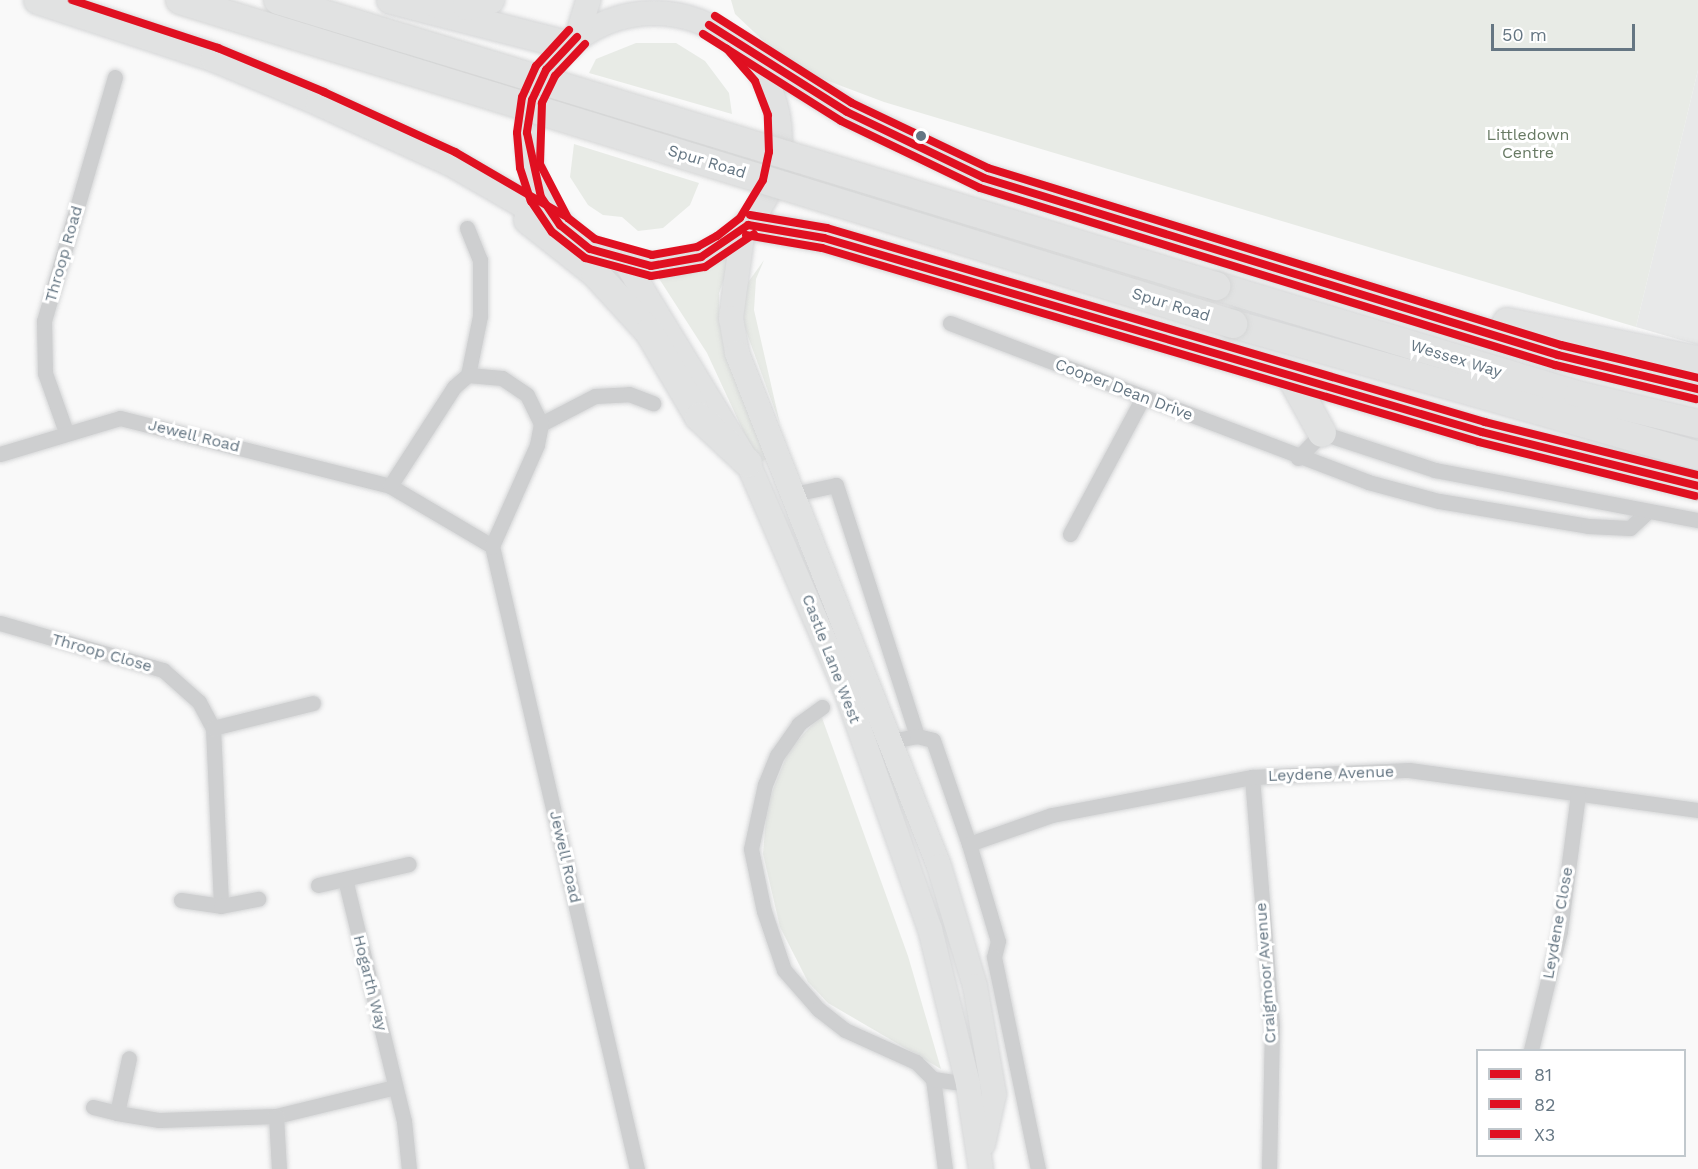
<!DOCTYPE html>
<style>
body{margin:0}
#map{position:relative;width:1698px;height:1169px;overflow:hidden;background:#f9f9f9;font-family:"Work Sans",sans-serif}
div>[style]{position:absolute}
.built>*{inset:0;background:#e8e9e9}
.green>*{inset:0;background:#e8ebe6}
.roads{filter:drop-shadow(0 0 2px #d5d6d7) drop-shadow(0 0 2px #d5d6d7)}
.street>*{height:15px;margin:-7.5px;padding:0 7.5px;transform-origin:7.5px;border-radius:7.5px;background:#cecfd0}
.primary>*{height:24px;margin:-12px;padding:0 12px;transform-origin:12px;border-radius:12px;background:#e1e2e2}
.primary>.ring{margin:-12px;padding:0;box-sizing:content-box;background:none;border:24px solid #e1e2e2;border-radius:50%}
.highway>*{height:28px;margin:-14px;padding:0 14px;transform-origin:14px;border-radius:14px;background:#e1e2e2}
.bridges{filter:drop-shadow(0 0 2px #d5d6d6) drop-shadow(0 0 2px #d5d6d6)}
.highway-bridge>*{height:28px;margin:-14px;padding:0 14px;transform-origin:14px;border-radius:14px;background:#e1e2e2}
.bus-1>*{height:8px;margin:-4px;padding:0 4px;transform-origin:4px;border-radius:4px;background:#e01021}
.bus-2>*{height:8px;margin:-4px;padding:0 4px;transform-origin:4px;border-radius:4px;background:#e01021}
.bus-3>*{height:8px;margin:-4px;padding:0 4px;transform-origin:4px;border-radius:4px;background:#e01021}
.dots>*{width:16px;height:16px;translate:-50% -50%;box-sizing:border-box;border:3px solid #fff;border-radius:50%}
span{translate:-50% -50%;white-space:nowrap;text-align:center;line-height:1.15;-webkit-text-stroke:6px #fff;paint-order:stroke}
.park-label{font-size:16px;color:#687a64}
.street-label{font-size:16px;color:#657683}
.legend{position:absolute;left:1476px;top:1049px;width:210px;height:108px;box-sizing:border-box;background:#fff;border:2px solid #c1c8cd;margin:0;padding:8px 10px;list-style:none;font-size:18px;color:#657683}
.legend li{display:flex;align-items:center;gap:12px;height:30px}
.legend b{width:30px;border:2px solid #c1c8cd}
.scale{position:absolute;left:1491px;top:24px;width:144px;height:27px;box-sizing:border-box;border:3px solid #657683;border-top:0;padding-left:8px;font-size:18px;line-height:21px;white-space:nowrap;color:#657683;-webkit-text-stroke:4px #fff;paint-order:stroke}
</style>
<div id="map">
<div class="built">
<div style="clip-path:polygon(1698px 70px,1698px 345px,1636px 327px)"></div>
</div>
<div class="green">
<div style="clip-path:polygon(731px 0,1698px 0,1698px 70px,1636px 327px,884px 102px,791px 67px,735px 14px)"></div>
<div style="clip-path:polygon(636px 43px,676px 43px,705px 61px,729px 93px,732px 114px,589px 73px,596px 59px)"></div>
<div style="clip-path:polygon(574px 144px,699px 183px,690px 205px,663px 228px,638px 231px,622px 217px,603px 215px,588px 205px,570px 177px)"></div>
<div style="clip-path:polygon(733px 255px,719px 293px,719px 321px,767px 459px,758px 463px,707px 353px,658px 277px,702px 268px)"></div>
<div style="clip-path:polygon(764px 260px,756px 279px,754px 310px,780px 424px,743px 323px,744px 288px)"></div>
<div style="clip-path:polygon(821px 715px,908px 956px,941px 1069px,828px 1003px,808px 982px,780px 927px,763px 854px,767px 804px,789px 750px)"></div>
</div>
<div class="roads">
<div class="street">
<div style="left:467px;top:228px;width:35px;rotate:68deg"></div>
<div style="left:480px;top:260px;width:56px;rotate:90deg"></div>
<div style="left:480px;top:316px;width:60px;rotate:101.5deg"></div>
<div style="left:950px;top:323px;width:447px;rotate:20.8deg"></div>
<div style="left:1368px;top:482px;width:73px;rotate:15deg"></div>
<div style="left:1439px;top:501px;width:151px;rotate:9.5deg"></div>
<div style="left:1588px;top:526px;width:42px;rotate:2.7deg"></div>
<div style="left:1630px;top:528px;width:22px;rotate:-43deg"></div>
<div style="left:541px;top:424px;width:61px;rotate:-27.4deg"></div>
<div style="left:595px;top:396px;width:34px;rotate:-3deg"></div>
<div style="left:629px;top:394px;width:26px;rotate:21deg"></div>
<div style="left:66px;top:432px;width:63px;rotate:-109.6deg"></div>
<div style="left:45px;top:373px;width:52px;rotate:-91.1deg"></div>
<div style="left:44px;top:321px;width:254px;rotate:-73.8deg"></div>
<div style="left:0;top:454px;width:125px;rotate:-16.7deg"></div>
<div style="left:120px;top:418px;width:278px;rotate:14.1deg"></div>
<div style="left:390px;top:486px;width:118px;rotate:30.5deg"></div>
<div style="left:492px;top:546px;width:640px;rotate:76.9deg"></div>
<div style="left:1298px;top:458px;width:35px;rotate:-46deg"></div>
<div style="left:1322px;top:433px;width:119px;rotate:18.1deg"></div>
<div style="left:1435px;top:470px;width:268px;rotate:10.8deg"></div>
<div style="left:390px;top:486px;width:118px;rotate:-57.1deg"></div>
<div style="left:454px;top:387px;width:18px;rotate:-41deg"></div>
<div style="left:468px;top:375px;width:34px;rotate:5deg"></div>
<div style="left:502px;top:378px;width:30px;rotate:34deg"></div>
<div style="left:527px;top:395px;width:32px;rotate:64deg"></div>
<div style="left:541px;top:424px;width:21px;rotate:101deg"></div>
<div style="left:537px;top:445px;width:111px;rotate:114deg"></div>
<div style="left:794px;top:494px;width:43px;rotate:-12.1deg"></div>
<div style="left:836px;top:485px;width:264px;rotate:72.1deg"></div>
<div style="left:1070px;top:534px;width:155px;rotate:-61.9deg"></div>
<div style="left:0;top:623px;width:170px;rotate:16.1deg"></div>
<div style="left:163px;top:670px;width:48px;rotate:41.6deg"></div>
<div style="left:199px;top:702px;width:30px;rotate:62deg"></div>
<div style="left:213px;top:728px;width:178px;rotate:87.4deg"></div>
<div style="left:822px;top:707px;width:29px;rotate:144deg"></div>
<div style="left:799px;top:724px;width:38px;rotate:125deg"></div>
<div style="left:777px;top:755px;width:31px;rotate:112deg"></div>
<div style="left:765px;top:784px;width:66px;rotate:102.2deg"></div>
<div style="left:751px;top:849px;width:63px;rotate:78.2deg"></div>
<div style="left:764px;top:911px;width:62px;rotate:71.3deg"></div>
<div style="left:784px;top:970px;width:52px;rotate:48.9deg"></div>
<div style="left:818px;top:1009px;width:34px;rotate:38deg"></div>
<div style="left:845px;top:1030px;width:78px;rotate:24.3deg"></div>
<div style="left:916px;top:1062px;width:24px;rotate:45deg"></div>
<div style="left:213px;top:728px;width:103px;rotate:-14deg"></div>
<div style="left:891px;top:741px;width:26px;rotate:-11deg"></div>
<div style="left:917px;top:736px;width:16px;rotate:14deg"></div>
<div style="left:933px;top:740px;width:110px;rotate:70.9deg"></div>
<div style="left:969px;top:844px;width:101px;rotate:73.4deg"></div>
<div style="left:998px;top:941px;width:16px;rotate:104deg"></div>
<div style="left:994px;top:957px;width:217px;rotate:78.3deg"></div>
<div style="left:1252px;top:777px;width:251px;rotate:85.4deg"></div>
<div style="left:1272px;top:1027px;width:142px;rotate:91.2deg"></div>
<div style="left:969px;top:844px;width:88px;rotate:-19.3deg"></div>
<div style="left:1052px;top:815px;width:204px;rotate:-10.8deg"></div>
<div style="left:1252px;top:777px;width:157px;rotate:-2.6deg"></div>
<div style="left:1409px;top:770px;width:292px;rotate:7.9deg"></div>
<div style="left:345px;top:879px;width:249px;rotate:76.3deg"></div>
<div style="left:404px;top:1121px;width:48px;rotate:84.1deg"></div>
<div style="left:318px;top:885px;width:93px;rotate:-13deg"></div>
<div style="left:181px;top:900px;width:40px;rotate:8.5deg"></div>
<div style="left:221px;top:906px;width:38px;rotate:-11deg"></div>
<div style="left:1531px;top:1050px;width:122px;rotate:-76.3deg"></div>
<div style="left:1560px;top:931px;width:138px;rotate:-82.5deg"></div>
<div style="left:933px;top:1079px;width:91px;rotate:82.4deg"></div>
<div style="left:933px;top:1079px;width:35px;rotate:8deg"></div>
<div style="left:93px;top:1107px;width:25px;rotate:14deg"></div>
<div style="left:117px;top:1113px;width:56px;rotate:-77.7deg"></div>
<div style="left:117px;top:1113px;width:43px;rotate:9.5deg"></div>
<div style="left:159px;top:1120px;width:117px;rotate:-2deg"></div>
<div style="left:276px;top:1116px;width:122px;rotate:-13.7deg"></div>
<div style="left:276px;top:1116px;width:53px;rotate:86.8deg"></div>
</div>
<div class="primary">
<div class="ring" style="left:528px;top:13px;width:228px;height:228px"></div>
<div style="left:577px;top:37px;width:39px;rotate:-73deg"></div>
<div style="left:743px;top:229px;width:90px;rotate:97.7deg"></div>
<div style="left:731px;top:318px;width:36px;rotate:80deg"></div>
<div style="left:737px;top:353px;width:551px;rotate:68.51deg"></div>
<div style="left:939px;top:866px;width:125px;rotate:73.3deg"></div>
<div style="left:975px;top:986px;width:110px;rotate:80deg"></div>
<div style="left:994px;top:1094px;width:51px;rotate:102.4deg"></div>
<div style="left:626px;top:263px;width:234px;rotate:58.6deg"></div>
<div style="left:748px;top:463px;width:245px;rotate:66.7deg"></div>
<div style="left:845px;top:688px;width:256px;rotate:70.6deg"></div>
<div style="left:930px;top:929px;width:160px;rotate:76.2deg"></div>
<div style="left:968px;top:1084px;width:86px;rotate:81.3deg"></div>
</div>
<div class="highway">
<div style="left:38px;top:0;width:186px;rotate:18.1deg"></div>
<div style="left:215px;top:58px;width:114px;rotate:22.7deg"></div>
<div style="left:320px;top:102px;width:144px;rotate:24.6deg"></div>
<div style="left:451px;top:162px;width:126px;rotate:30deg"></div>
<div style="left:391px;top:0;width:183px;rotate:14.3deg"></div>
<div style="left:437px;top:4px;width:30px;rotate:4deg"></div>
<div style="left:467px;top:6px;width:24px;rotate:-15deg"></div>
<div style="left:739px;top:45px;width:127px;rotate:31.8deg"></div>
<div style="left:847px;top:112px;width:152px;rotate:25.7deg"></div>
<div style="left:984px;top:178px;width:601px;rotate:17.14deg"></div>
<div style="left:1558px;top:355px;width:144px;rotate:13.7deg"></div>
<div style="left:528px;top:220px;width:85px;rotate:38.3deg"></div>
<div style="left:595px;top:273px;width:80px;rotate:47.5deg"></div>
<div style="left:649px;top:332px;width:99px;rotate:59.5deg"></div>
<div style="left:699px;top:417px;width:67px;rotate:43.2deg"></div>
<div style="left:748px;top:225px;width:77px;rotate:9.7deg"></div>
<div style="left:824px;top:238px;width:686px;rotate:16.43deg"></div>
<div style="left:1482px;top:432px;width:223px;rotate:14deg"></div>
<div style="left:1216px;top:286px;width:378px;rotate:16.8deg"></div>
<div style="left:1578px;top:395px;width:123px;rotate:13.6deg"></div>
<div style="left:1507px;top:322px;width:195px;rotate:11.3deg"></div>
<div style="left:1233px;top:324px;width:483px;rotate:15.8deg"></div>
<div style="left:1290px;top:375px;width:66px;rotate:61.1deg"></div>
</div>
</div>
<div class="bridges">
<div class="highway-bridge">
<div style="left:180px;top:0;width:1102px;rotate:17.1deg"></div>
<div style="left:278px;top:0;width:981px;rotate:16.96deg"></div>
</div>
</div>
<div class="bus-1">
<div style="left:709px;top:25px;width:163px;rotate:32.2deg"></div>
<div style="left:847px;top:112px;width:152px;rotate:25.7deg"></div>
<div style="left:984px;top:178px;width:601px;rotate:17.14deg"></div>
<div style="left:1558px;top:355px;width:144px;rotate:13.7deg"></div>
<div style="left:577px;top:37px;width:45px;rotate:133.2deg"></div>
<div style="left:546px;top:70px;width:33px;rotate:115deg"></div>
<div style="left:532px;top:100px;width:33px;rotate:99deg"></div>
<div style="left:527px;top:133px;width:66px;rotate:77.7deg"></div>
<div style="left:541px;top:197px;width:34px;rotate:56deg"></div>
<div style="left:560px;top:225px;width:38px;rotate:39deg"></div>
<div style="left:590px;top:249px;width:63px;rotate:15.6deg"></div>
<div style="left:651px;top:266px;width:51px;rotate:-10.2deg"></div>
<div style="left:701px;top:257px;width:57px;rotate:-34.2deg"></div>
<div style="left:748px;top:225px;width:77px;rotate:9.7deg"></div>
<div style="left:824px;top:238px;width:686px;rotate:16.43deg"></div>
<div style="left:1482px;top:432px;width:223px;rotate:14deg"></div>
</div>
<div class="bus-2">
<div style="left:569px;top:30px;width:49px;rotate:132.5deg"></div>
<div style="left:536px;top:66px;width:34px;rotate:114deg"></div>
<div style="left:522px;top:97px;width:36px;rotate:98deg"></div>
<div style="left:517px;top:133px;width:35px;rotate:85deg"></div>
<div style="left:520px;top:168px;width:35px;rotate:72deg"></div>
<div style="left:531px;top:201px;width:37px;rotate:56deg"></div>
<div style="left:552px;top:232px;width:42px;rotate:38.2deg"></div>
<div style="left:585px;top:258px;width:68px;rotate:15.3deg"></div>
<div style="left:651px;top:276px;width:55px;rotate:-9.5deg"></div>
<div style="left:705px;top:267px;width:59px;rotate:-34deg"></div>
<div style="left:703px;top:34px;width:163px;rotate:32.2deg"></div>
<div style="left:841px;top:121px;width:154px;rotate:25.7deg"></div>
<div style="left:980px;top:188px;width:602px;rotate:17.11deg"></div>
<div style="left:1555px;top:365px;width:145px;rotate:13.6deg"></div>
<div style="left:746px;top:235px;width:77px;rotate:9.7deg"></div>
<div style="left:822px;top:248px;width:685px;rotate:16.45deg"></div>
<div style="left:1479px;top:442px;width:223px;rotate:14deg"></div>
</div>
<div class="bus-3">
<div style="left:72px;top:0;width:154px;rotate:18.2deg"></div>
<div style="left:218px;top:48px;width:115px;rotate:22.5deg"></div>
<div style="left:324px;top:92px;width:144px;rotate:24.6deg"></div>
<div style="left:455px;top:152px;width:127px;rotate:30.2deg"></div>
<div style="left:715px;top:16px;width:162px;rotate:32.4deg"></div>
<div style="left:852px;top:103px;width:151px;rotate:25.5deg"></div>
<div style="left:988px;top:168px;width:600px;rotate:17.17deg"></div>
<div style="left:1561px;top:345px;width:141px;rotate:13.5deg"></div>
<div style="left:585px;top:44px;width:44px;rotate:133.2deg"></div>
<div style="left:555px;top:76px;width:30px;rotate:116deg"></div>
<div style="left:542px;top:103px;width:61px;rotate:91.9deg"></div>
<div style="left:540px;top:164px;width:61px;rotate:62.6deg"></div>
<div style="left:568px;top:218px;width:34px;rotate:38deg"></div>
<div style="left:595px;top:239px;width:59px;rotate:15.7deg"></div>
<div style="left:652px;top:255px;width:46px;rotate:-10.1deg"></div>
<div style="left:697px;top:247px;width:23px;rotate:-29deg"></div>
<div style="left:717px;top:236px;width:29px;rotate:-38deg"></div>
<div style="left:740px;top:218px;width:44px;rotate:-58.8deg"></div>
<div style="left:763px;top:180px;width:29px;rotate:-78deg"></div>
<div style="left:769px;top:152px;width:37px;rotate:-92deg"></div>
<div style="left:768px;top:115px;width:36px;rotate:-111deg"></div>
<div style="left:755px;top:81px;width:43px;rotate:-131.2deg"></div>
<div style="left:750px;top:215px;width:78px;rotate:9.6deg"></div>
<div style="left:827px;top:228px;width:686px;rotate:16.43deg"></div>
<div style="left:1485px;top:422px;width:219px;rotate:14deg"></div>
</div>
<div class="dots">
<div style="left:921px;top:136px;background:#657683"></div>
</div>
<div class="park-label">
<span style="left:1528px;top:144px">Littledown<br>Centre</span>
</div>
<div class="street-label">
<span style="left:707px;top:162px;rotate:17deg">Spur Road</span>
<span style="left:64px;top:254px;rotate:-74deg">Throop Road</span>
<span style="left:1171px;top:305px;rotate:17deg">Spur Road</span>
<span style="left:1456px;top:359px;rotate:17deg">Wessex Way</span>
<span style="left:1124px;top:390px;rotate:21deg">Cooper Dean Drive</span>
<span style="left:194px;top:436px;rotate:14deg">Jewell Road</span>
<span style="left:102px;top:653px;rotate:16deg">Throop Close</span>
<span style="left:831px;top:659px;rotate:69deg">Castle Lane West</span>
<span style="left:1331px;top:774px;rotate:-2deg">Leydene Avenue</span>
<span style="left:565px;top:857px;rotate:77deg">Jewell Road</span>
<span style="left:1558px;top:923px;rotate:-80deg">Leydene Close</span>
<span style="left:1266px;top:973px;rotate:-94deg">Craigmoor Avenue</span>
<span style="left:370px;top:983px;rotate:76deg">Hogarth Way</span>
</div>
<ul class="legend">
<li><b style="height:8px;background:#e01021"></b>81</li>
<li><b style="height:8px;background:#e01021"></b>82</li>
<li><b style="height:8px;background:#e01021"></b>X3</li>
</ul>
<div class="scale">50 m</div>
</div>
